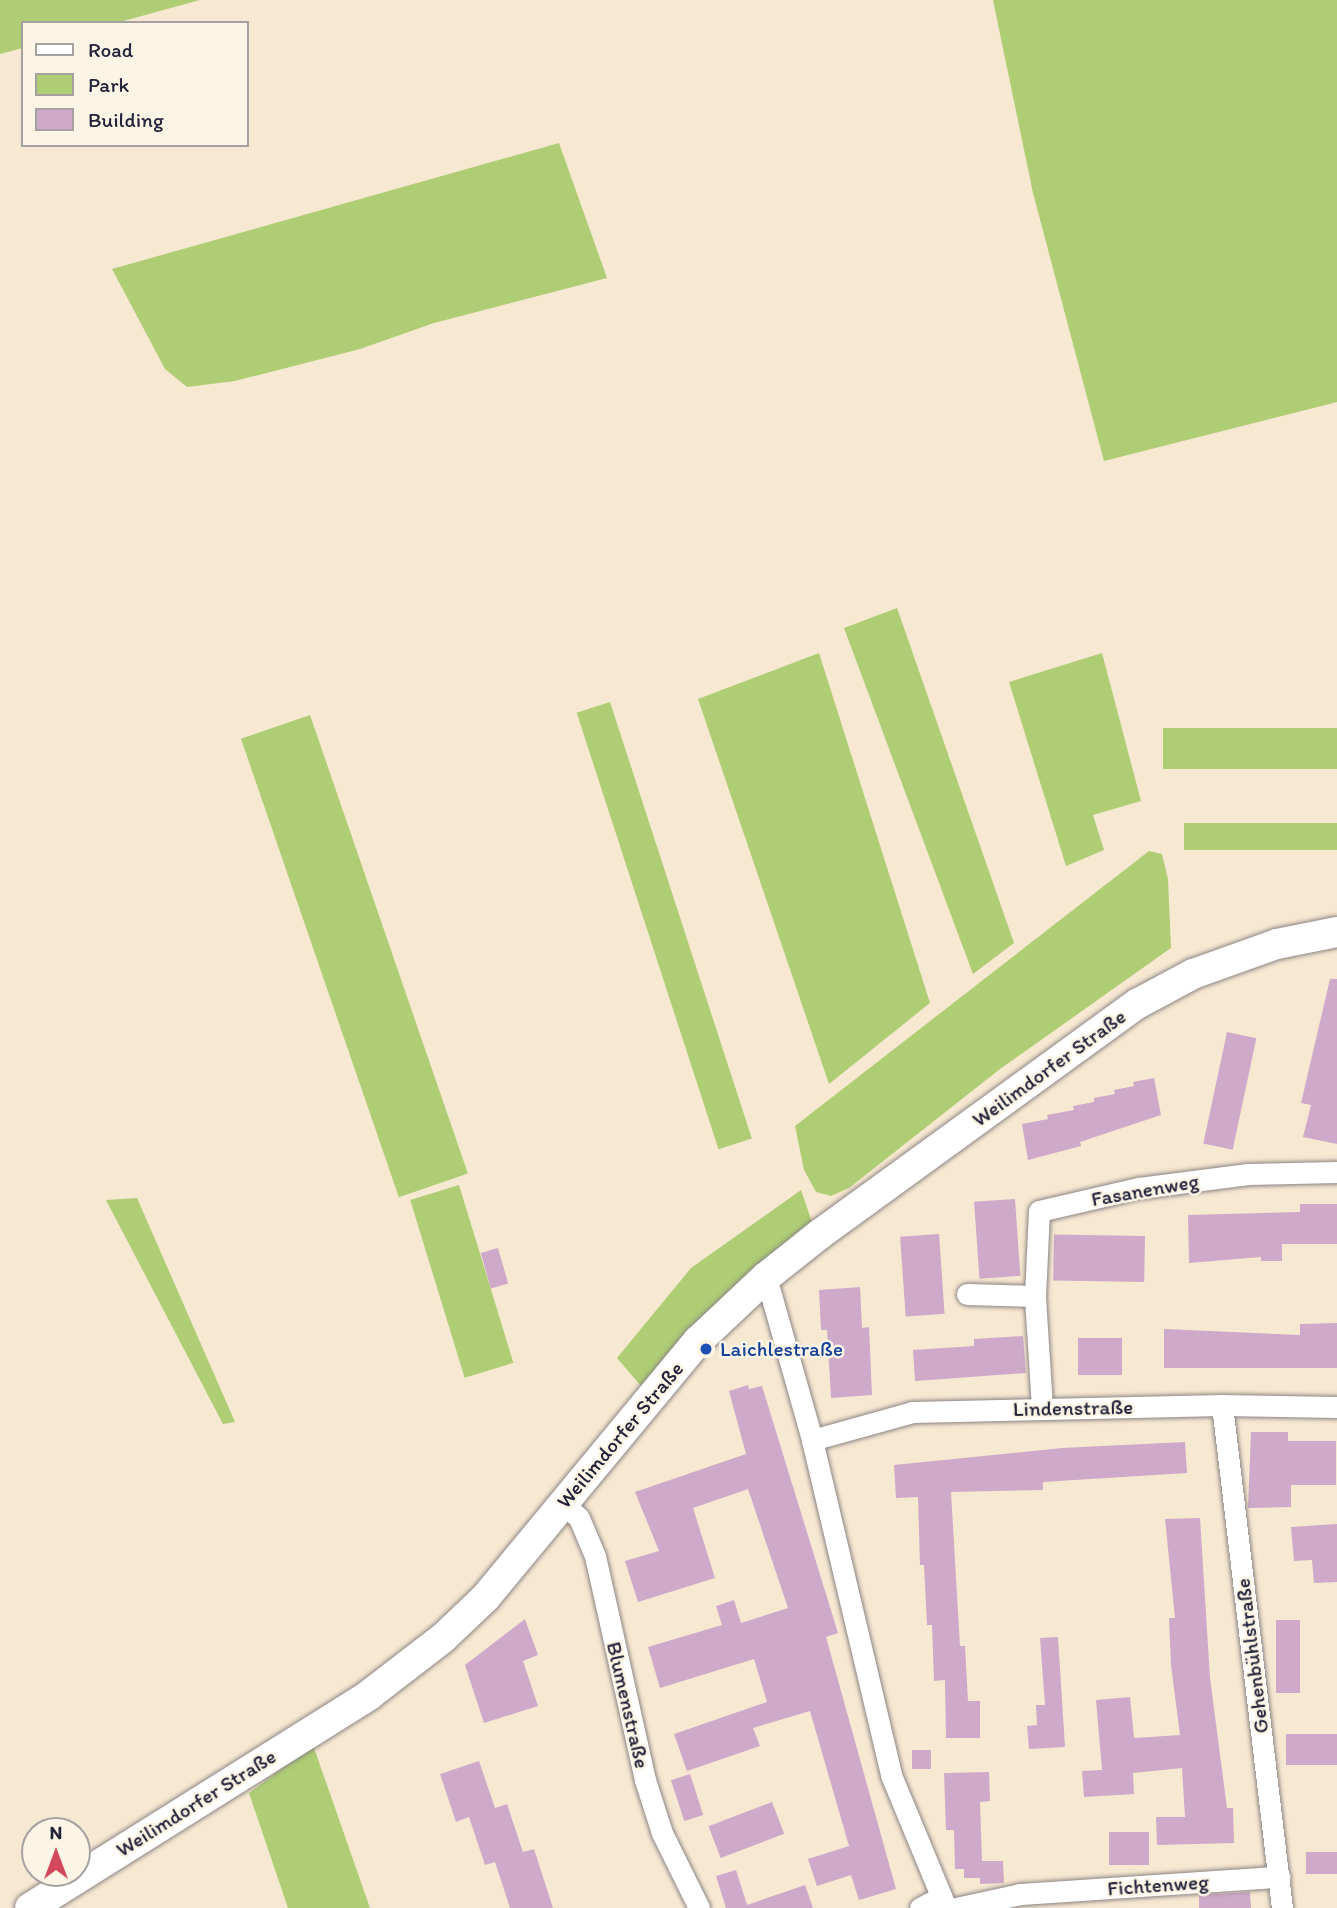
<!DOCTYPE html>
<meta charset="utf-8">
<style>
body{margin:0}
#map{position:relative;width:1337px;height:1908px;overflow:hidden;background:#f7e8d1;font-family:Itim,sans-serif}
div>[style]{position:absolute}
.green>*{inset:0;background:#aecd74;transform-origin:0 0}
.building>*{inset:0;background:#cea9c9;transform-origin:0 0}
.roads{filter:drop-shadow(0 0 2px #8c8586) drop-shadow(0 0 2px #8c8586)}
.street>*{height:21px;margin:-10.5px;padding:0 10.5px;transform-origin:10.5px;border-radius:10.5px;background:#fff}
.secondary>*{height:30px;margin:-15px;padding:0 15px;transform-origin:15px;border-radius:15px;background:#fff}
.dots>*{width:19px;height:19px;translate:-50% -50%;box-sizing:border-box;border:4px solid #fcf5e5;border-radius:50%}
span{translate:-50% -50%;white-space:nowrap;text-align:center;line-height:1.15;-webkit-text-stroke:5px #fcf5e5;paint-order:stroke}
.street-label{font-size:21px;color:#22223b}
.transit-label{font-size:21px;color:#164399}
.left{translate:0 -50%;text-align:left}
.legend{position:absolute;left:21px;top:21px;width:228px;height:126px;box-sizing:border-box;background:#fcf5e5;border:2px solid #a5a1a1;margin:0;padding:9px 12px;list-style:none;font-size:21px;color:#22223b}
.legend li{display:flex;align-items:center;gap:14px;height:35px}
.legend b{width:35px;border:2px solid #a5a1a1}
.north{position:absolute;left:21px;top:1817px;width:70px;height:70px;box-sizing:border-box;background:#fcf5e5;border:2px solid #a5a1a1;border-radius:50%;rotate:0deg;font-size:19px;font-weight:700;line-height:28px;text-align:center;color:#22223b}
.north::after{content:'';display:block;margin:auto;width:24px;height:32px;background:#d1495b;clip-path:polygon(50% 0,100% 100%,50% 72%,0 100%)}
</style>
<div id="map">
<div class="green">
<div style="clip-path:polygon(0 0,200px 0,116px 23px,23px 23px,23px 48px,0 54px)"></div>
<div style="clip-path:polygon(993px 0,1337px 0,1337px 402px,1104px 461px,1033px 193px)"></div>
<div style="clip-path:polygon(559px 143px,607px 278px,434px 323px,360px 349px,235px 381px,187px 387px,165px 369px,112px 269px)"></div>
<div style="clip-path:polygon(897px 608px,1014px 943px,973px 974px,844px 628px)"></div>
<div style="clip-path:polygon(819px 653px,930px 1003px,829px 1084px,698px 699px)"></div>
<div style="clip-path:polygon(1102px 653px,1141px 801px,1093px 815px,1104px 850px,1066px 866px,1009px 682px)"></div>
<div style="left:610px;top:702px;width:459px;height:35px;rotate:72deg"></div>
<div style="left:310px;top:715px;width:485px;height:73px;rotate:71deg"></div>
<div style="left:1337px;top:728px;width:41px;height:174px;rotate:90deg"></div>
<div style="left:1337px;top:823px;width:27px;height:153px;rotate:90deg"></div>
<div style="clip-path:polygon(1149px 851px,1162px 854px,1168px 879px,1171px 948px,1000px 1069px,849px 1188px,831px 1196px,816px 1192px,804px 1170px,795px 1126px)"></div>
<div style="left:459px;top:1185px;width:186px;height:51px;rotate:73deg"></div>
<div style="clip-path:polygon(801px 1190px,812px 1222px,701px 1321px,641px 1386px,617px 1358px,691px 1268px)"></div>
<div style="clip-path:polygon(137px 1198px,235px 1422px,223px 1424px,106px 1200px)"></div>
<div style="clip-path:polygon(313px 1745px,370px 1908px,288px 1908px,249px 1793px)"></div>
</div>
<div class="building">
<div style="clip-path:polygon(1330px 979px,1337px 979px,1337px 1144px,1303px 1137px,1311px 1105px,1301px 1103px)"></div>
<div style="left:1227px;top:1032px;width:30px;height:114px;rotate:12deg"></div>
<div style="clip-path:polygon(1154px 1078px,1161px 1115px,1080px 1142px,1081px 1146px,1028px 1160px,1022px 1124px,1048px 1119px,1047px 1115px,1074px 1110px,1073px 1106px,1094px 1102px,1094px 1098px,1115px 1094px,1114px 1090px,1134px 1086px,1133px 1082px)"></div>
<div style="left:1015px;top:1199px;width:77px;height:41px;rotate:86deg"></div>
<div style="clip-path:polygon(1300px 1204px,1337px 1204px,1337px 1244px,1282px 1244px,1282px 1261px,1261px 1261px,1261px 1257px,1189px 1263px,1188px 1215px,1300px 1212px)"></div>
<div style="left:939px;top:1234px;width:80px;height:39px;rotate:86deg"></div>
<div style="left:1145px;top:1236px;width:46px;height:91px;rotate:91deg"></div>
<div style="left:498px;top:1248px;width:37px;height:18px;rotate:74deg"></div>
<div style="clip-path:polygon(860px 1287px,862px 1328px,869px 1327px,872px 1395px,831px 1398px,827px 1330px,821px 1330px,819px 1290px)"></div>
<div style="clip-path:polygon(1337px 1323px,1337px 1368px,1164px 1368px,1164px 1329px,1300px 1335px,1300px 1324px)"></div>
<div style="clip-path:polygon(1023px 1336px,1026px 1373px,915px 1381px,913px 1350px,974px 1346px,974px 1339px)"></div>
<div style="left:1078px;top:1338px;width:44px;height:37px"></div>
<div style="clip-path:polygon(748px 1385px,749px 1389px,762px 1386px,838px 1633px,826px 1637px,896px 1889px,859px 1900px,851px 1875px,817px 1886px,808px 1859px,849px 1846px,810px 1711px,753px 1728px,760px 1746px,687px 1771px,674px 1734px,767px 1702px,754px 1659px,660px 1688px,648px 1647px,722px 1625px,716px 1606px,734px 1600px,741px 1623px,788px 1608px,748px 1489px,693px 1508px,715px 1578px,638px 1602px,625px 1561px,659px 1551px,635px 1492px,746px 1454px,729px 1391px)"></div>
<div style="clip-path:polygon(1251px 1432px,1288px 1432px,1288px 1441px,1336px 1441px,1336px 1485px,1291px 1485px,1291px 1507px,1248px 1508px)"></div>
<div style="clip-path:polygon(1185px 1442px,1187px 1473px,1043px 1482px,1043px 1490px,951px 1492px,960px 1646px,965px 1646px,968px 1701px,980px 1701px,980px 1738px,946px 1738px,945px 1680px,934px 1681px,932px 1625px,927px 1625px,924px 1565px,920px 1565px,918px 1497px,896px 1498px,894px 1465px,1062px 1448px)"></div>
<div style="clip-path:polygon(1200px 1518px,1210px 1678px,1227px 1808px,1233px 1808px,1234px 1843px,1157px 1845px,1156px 1817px,1185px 1817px,1182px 1768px,1133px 1773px,1134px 1794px,1084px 1797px,1082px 1771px,1102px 1770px,1096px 1700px,1130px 1697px,1134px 1738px,1180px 1735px,1171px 1665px,1169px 1618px,1175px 1618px,1165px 1519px)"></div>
<div style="clip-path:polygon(1337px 1524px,1337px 1582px,1314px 1583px,1312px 1560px,1294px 1561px,1291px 1527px)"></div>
<div style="clip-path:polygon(525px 1619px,538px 1655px,523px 1661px,538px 1706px,484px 1723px,465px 1665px)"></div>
<div style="left:1300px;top:1620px;width:73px;height:24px;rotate:90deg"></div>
<div style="clip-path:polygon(1058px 1637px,1065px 1747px,1029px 1749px,1027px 1726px,1037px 1725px,1036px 1705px,1045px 1705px,1040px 1638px)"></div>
<div style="left:1337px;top:1734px;width:31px;height:51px;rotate:90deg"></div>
<div style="left:912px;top:1750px;width:19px;height:19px"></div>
<div style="clip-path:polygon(479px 1761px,495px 1808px,507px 1804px,523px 1852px,534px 1849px,553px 1908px,510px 1908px,495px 1862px,485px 1865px,469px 1817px,456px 1822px,440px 1774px)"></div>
<div style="clip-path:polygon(989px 1772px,990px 1801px,980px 1802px,982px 1861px,1003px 1861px,1004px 1883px,980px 1884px,980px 1878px,964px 1878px,964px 1869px,955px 1869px,954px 1830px,946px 1830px,944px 1773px)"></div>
<div style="left:690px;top:1774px;width:43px;height:20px;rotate:72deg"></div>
<div style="left:772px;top:1802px;width:34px;height:68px;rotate:69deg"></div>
<div style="left:1109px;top:1832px;width:40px;height:33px"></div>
<div style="left:1337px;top:1852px;width:22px;height:31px;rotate:90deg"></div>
<div style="clip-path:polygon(736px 1870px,747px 1905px,805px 1885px,813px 1908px,726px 1908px,716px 1876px)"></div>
<div style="clip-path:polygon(1250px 1892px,1251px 1908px,1199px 1908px,1199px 1895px)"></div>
</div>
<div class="roads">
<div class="street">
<div style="left:766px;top:1277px;width:169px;rotate:74.2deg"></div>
<div style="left:812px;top:1440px;width:344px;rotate:76.7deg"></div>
<div style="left:891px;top:1775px;width:144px;rotate:67.5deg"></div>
<div style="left:967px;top:1294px;width:68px;rotate:1.7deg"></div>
<div style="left:1222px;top:1405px;width:507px;rotate:83.2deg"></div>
<div style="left:1042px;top:1408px;width:112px;rotate:-93.6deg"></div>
<div style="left:1035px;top:1296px;width:85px;rotate:-87.3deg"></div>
<div style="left:1039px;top:1211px;width:103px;rotate:-13deg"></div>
<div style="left:1139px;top:1188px;width:110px;rotate:-7.3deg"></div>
<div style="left:1248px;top:1174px;width:89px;rotate:-1.3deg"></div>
<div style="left:812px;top:1440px;width:104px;rotate:-15.6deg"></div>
<div style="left:912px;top:1412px;width:310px;rotate:-1.3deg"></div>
<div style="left:1222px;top:1405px;width:115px;rotate:1deg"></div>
<div style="left:563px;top:1504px;width:21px;rotate:41deg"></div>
<div style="left:579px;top:1518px;width:41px;rotate:67.2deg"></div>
<div style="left:595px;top:1556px;width:230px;rotate:77.4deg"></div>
<div style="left:645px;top:1780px;width:56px;rotate:72.2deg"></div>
<div style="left:662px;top:1833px;width:84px;rotate:63.7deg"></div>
<div style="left:920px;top:1908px;width:24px;rotate:-28deg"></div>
<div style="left:956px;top:1908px;width:66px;rotate:-12.3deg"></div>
<div style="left:1020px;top:1894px;width:260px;rotate:-3.8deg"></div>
</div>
<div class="secondary">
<div style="left:30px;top:1908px;width:400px;rotate:-32.1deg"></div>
<div style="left:369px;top:1695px;width:93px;rotate:-37.6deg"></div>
<div style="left:443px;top:1638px;width:59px;rotate:-43.6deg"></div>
<div style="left:486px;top:1597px;width:332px;rotate:-50.4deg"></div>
<div style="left:698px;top:1341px;width:93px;rotate:-43.3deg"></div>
<div style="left:766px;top:1277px;width:69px;rotate:-38.5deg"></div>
<div style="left:820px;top:1234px;width:392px;rotate:-36deg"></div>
<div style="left:1137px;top:1004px;width:64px;rotate:-28.2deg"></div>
<div style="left:1193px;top:974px;width:89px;rotate:-19.7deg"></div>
<div style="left:1277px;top:944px;width:61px;rotate:-11.3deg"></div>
</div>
</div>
<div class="dots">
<div style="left:706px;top:1349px;background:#1a4fb4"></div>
</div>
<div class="street-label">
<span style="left:1049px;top:1068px;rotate:-36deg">Weilimdorfer Straße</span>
<span style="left:1145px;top:1190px;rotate:-10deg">Fasanenweg</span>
<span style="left:1073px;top:1408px;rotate:-1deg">Lindenstraße</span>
<span style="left:620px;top:1435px;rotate:-50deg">Weilimdorfer Straße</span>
<span style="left:1252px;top:1656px;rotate:-97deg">Gehenbühlstraße</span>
<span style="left:628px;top:1705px;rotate:77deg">Blumenstraße</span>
<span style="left:196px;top:1803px;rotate:-32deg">Weilimdorfer Straße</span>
<span style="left:1158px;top:1885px;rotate:-4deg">Fichtenweg</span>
</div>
<div class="transit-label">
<span class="left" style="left:720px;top:1349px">Laichlestraße</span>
</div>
<ul class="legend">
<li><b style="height:9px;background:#fff"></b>Road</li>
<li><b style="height:19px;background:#aecd74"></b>Park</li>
<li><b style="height:19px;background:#cea9c9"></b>Building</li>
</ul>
<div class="north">N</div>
</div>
